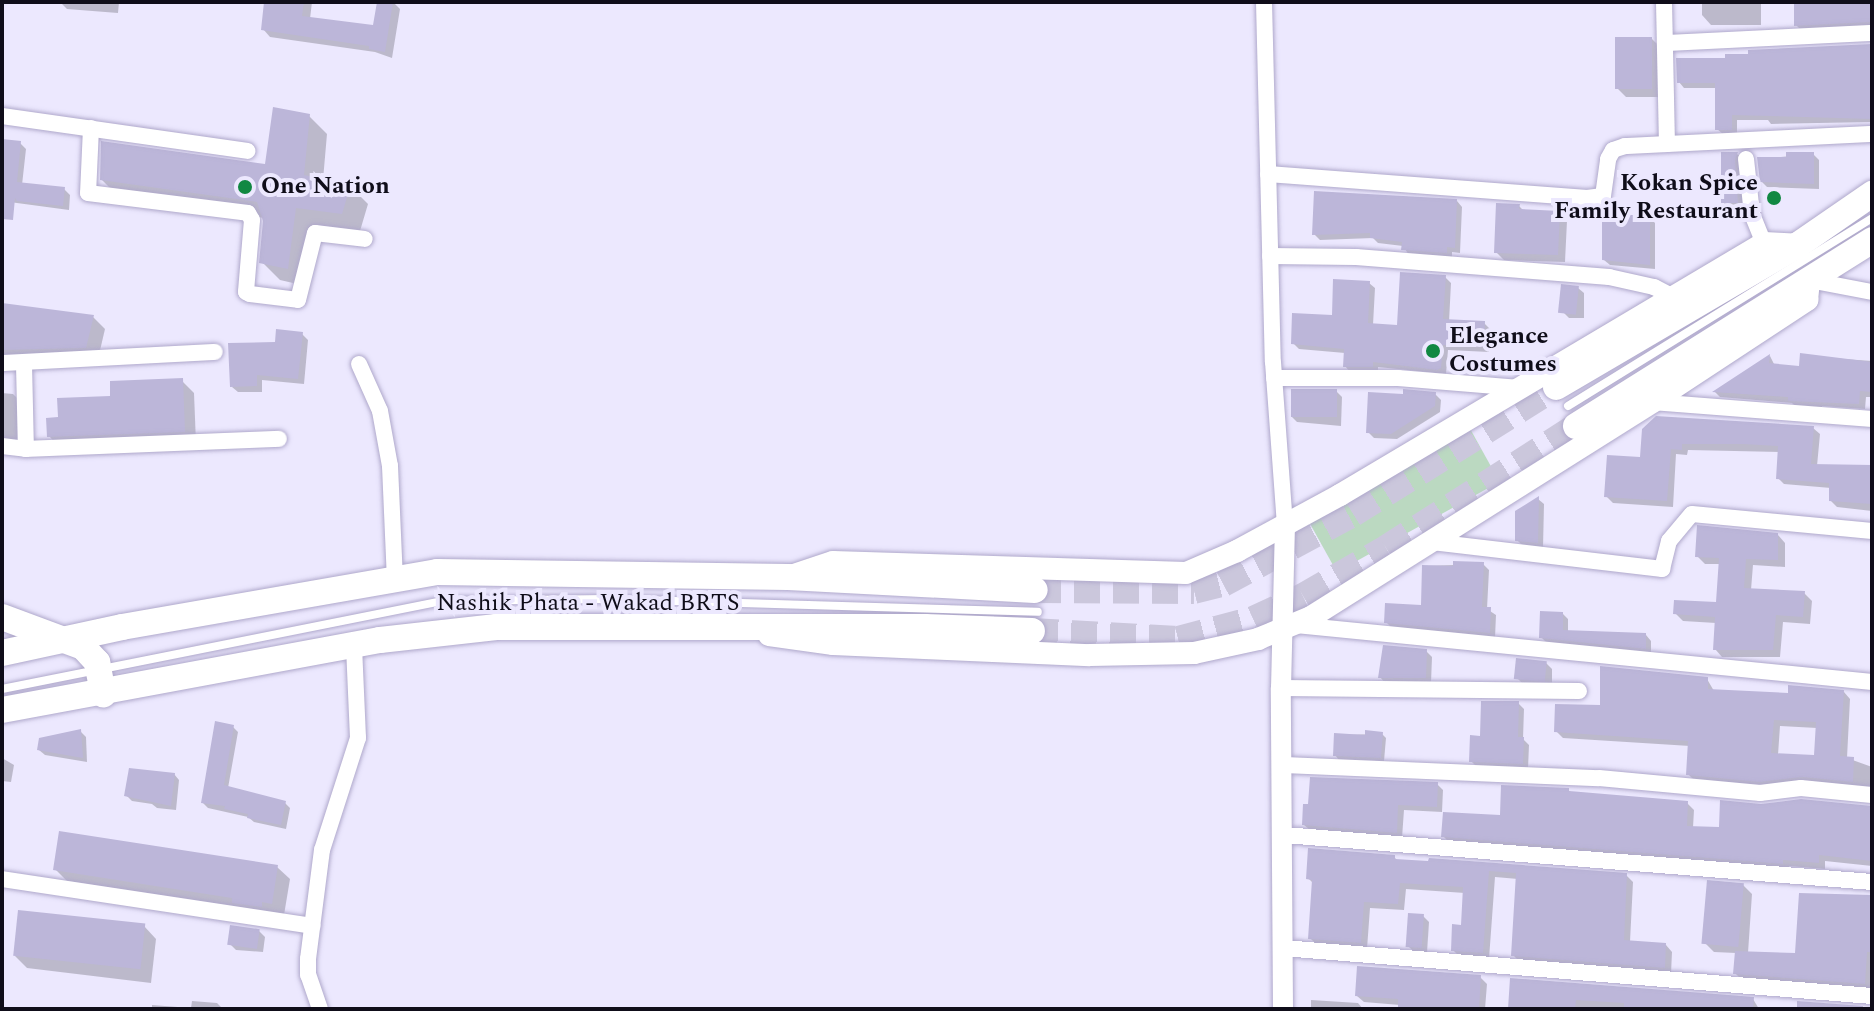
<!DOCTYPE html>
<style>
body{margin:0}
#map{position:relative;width:1874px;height:1011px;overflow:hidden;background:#ece8fe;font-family:Spectral,serif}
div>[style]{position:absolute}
.green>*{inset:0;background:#bbd9c1;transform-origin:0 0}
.shadow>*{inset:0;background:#0003}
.building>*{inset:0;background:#bcb6d9;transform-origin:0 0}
.primary-tunnel>*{height:26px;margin-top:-13px;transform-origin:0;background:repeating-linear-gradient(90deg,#cbc7dc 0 26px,transparent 0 39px)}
.roads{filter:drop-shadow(0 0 2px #afa8cb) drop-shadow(0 0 2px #afa8cb)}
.service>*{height:8px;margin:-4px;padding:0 4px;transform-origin:4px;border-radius:4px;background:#fff}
.minor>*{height:16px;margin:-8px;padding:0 8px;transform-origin:8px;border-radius:8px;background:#fff}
.tertiary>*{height:20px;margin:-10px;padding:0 10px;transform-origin:10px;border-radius:10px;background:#fff}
.secondary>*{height:22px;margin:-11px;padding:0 11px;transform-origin:11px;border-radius:11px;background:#fff}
.primary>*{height:26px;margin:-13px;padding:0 13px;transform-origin:13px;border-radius:13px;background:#fff}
.dots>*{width:22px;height:22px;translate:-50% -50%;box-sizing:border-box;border:4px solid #ece8fe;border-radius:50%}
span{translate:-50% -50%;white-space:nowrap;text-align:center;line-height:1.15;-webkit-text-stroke:8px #ece8fe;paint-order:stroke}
.poi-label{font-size:24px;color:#0f0d19;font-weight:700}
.right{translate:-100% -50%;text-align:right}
.left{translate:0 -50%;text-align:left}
.street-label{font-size:24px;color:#0f0d19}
.frame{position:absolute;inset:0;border:4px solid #0f0d19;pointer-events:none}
</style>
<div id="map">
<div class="green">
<div style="left:1468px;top:425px;width:65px;height:186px;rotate:61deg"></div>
</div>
<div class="shadow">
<div style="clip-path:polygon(60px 2px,119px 2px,118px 13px,67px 9px)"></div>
<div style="clip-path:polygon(266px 2px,312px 2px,310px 19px,374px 27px,379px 2px,393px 2px,400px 9px,392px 58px,375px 52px,270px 37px,263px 29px)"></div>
<div style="clip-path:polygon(1702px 2px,1761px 2px,1761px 25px,1711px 25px,1702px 15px)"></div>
<div style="clip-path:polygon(1796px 2px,1872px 2px,1872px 27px,1802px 31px,1796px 25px)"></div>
<div style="clip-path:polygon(1652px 39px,1661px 48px,1661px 97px,1626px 97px,1617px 88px)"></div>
<div style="clip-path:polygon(1872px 46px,1872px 122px,1771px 124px,1768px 120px,1737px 120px,1737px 134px,1723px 134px,1717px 129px,1717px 88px,1684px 88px,1679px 82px,1727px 60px)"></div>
<div style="clip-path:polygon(309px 116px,327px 134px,323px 180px,350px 186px,368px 204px,360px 231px,314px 225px,306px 286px,280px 280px,262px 262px,264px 218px,120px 198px,102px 180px,267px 167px)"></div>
<div style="clip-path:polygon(2px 141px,20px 143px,26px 149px,22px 185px,64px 189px,70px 195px,69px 210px,2px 201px)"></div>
<div style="clip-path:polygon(1723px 154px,1737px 154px,1743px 159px,1740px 167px,1743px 208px,1728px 208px,1723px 202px)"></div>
<div style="clip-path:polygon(1813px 154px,1819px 160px,1819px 189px,1767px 187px,1761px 181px,1759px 159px)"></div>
<div style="clip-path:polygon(1457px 201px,1462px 207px,1460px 253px,1452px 252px,1452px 258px,1409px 255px,1403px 246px,1378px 243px,1373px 238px,1320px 240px,1314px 234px)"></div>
<div style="clip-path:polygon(1519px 206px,1524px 211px,1559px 213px,1567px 221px,1565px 262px,1504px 260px,1496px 252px)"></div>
<div style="clip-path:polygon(1649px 217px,1655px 223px,1655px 269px,1610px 265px,1604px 260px)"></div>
<div style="clip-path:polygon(1445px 277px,1451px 283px,1449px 322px,1484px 323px,1490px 329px,1489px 352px,1448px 350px,1446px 374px,1378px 367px,1378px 372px,1350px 372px,1345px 366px,1345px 353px,1299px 349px,1293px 343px,1334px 317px,1369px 283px,1375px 288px,1373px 325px,1399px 327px)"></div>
<div style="clip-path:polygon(1578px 288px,1584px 293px,1584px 318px,1569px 318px,1563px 312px)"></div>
<div style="clip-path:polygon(2px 305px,93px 317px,105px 329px,98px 359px,2px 360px)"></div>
<div style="clip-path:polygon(302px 334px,308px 340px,304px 384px,262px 380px,262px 392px,238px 392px,232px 387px,277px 344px)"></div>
<div style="clip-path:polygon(1770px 356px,1775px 366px,1801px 368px,1802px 356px,1872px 361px,1872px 397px,1866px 397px,1865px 409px,1822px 406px,1822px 409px,1796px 407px,1792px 403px,1720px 397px,1715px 392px)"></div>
<div style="clip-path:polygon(182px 381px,194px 393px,196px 443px,61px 449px,49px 436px,60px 419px,112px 398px)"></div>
<div style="clip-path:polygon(1336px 391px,1342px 397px,1341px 426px,1297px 422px,1291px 416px)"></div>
<div style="clip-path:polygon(2px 393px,13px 394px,22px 403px,20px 442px,2px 439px)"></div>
<div style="clip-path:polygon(1435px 394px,1441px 400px,1440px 412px,1397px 439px,1374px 438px,1368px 432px)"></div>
<div style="clip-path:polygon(1813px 428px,1820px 434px,1817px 466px,1872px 467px,1872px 511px,1837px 507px,1831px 501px,1831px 488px,1784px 484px,1778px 478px,1780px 452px,1688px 450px,1687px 455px,1676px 454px,1673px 507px,1613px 503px,1606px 496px,1642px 460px,1644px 430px)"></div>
<div style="clip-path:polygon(1538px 499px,1544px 504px,1543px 548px,1523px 546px,1517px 540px)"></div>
<div style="clip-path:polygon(1778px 535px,1785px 543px,1785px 567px,1753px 565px,1751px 590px,1804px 593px,1812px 601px,1810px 624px,1783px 622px,1780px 657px,1722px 657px,1715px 649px,1716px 623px,1683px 621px,1675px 613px,1718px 604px,1720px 564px,1705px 564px,1697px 556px)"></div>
<div style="clip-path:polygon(1483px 564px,1489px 570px,1487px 609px,1496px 615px,1495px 638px,1392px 628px,1386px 622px,1423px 607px,1424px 566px)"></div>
<div style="clip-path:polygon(1563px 614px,1568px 619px,1568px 632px,1646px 635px,1651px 641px,1651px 653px,1547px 643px,1541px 637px)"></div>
<div style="clip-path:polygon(1384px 647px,1426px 651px,1432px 657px,1431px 683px,1385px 683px,1380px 677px)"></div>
<div style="clip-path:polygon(1546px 663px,1552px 669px,1552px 685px,1523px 684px,1518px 679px)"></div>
<div style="clip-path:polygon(evenodd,1707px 679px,1714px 691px,1790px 695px,1844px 692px,1850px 699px,1847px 758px,1872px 767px,1872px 789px,1768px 788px,1695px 781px,1688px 774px,1690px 746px,1563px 738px,1556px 731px,1602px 707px,1707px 679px,1780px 726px,1817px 728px,1816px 757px,1778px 755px,1780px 726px)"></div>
<div style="clip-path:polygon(1518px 703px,1524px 709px,1523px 739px,1529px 745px,1528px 769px,1477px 767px,1471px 761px,1482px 738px)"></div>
<div style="clip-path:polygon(233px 727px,238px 732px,228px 788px,285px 803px,290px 808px,286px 829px,254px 822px,248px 817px,208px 808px,203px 803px)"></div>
<div style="clip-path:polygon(80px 731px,86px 737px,87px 762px,45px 755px,39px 750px)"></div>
<div style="clip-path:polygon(1382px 734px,1386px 738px,1384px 761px,1339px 760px,1335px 755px,1336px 735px)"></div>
<div style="clip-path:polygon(2px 758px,14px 765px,11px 782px,2px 781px)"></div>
<div style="clip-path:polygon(174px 774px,179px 780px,176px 810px,157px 808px,152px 804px,132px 801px,126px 795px)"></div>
<div style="clip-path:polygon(1437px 784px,1443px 790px,1442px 812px,1404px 810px,1402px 838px,1310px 830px,1304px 825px)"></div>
<div style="clip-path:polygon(1568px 790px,1572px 793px,1687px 803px,1694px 810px,1693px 828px,1721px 829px,1761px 806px,1872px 808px,1872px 866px,1825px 861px,1825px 869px,1789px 866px,1789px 870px,1450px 843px,1443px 836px,1502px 817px)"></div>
<div style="clip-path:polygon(1394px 857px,1398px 861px,1626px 875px,1633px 882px,1630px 942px,1666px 945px,1672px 952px,1671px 974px,1520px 962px,1513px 955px,1518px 879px,1495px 877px,1489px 959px,1460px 957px,1453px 950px,1463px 927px,1465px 893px,1406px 889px,1404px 910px,1370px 908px,1367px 949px,1317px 945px,1310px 938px,1313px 883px,1308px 878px)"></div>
<div style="clip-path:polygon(277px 867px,290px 879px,284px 915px,67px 881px,55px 869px)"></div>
<div style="clip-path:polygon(1743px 885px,1752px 894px,1748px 953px,1797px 955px,1872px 897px,1872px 990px,1742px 980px,1735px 973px,1736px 953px,1714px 952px,1705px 943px)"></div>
<div style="clip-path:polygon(1423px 916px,1429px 922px,1427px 953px,1414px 952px,1408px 946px)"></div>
<div style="clip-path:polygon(144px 926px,156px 939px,151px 983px,27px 968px,15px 956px)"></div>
<div style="clip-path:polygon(259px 931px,265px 937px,263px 952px,236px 950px,230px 944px)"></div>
<div style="clip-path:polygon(1480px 977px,1487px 984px,1485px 1009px,1400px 1009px,1400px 1005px,1364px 1002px,1357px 996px)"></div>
<div style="clip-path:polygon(1512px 980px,1753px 999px,1759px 1009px,1510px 1009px)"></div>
<div style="clip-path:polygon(1311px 1000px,1358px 1003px,1363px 1009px,1311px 1009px)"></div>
<div style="clip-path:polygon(192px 1001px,217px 1003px,223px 1009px,152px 1009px,152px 1005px,191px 1008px)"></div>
</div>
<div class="building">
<div style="clip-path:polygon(264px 2px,304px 2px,302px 16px,373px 25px,377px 2px,393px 2px,385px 52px,369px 49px,369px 46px,261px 30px)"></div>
<div style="clip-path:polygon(1794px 2px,1872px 2px,1872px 22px,1794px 26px)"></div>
<div style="left:1615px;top:37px;width:37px;height:52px"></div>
<div style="clip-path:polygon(1872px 44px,1872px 119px,1732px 115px,1732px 130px,1715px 130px,1715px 83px,1677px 83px,1676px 58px,1725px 58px,1725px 54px,1748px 54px,1748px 50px)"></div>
<div style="clip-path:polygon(273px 107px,310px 114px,304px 175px,351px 184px,342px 214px,296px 208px,288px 269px,259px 263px,263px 221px,257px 202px,100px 180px,101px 141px,265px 164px)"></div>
<div style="clip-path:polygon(2px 139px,21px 141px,17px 182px,65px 187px,63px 206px,17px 201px,15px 198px,13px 220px,2px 219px)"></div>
<div style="clip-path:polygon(1721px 152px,1738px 152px,1735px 160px,1738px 203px,1721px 203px)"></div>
<div style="clip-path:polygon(1786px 152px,1814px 152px,1814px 184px,1760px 182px,1757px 157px,1786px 157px)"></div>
<div style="clip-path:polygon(1314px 191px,1457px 199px,1455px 248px,1447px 247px,1447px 253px,1401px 250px,1402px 242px,1370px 238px,1370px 233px,1312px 235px)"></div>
<div style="clip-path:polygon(1496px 203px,1520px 204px,1519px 209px,1560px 211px,1558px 255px,1494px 253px)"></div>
<div style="clip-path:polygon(1625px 215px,1650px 215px,1650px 265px,1602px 260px,1602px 218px,1625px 218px)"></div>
<div style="clip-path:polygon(1400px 272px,1446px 275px,1443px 319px,1485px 321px,1484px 347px,1443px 345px,1441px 368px,1437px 370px,1373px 362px,1373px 367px,1343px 367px,1344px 349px,1291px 344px,1292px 313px,1332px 315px,1333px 279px,1370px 281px,1368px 323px,1397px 325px)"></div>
<div style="left:1561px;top:284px;width:18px;height:29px;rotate:6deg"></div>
<div style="clip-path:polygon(2px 303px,94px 315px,86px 348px,2px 350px)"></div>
<div style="clip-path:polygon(276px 329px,303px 332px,298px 379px,257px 375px,257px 386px,230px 387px,228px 343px,275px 342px)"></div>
<div style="clip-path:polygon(1800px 353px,1872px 362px,1872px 392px,1860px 391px,1859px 404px,1788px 401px,1788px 397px,1712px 392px,1770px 354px,1769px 363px,1799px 366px)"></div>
<div style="clip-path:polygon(183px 378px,185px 432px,47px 437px,46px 418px,58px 417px,57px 398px,110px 396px,110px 381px)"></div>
<div style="left:1291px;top:389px;width:46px;height:28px"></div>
<div style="clip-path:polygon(1403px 389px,1436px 392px,1435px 406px,1391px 434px,1366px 433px,1368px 392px,1403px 394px)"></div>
<div style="clip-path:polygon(1656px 416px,1814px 426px,1811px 464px,1872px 465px,1872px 504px,1829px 501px,1829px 483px,1776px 479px,1778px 446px,1743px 444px,1682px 444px,1682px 450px,1671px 449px,1667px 501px,1604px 497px,1607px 455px,1640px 457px,1642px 429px)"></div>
<div style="clip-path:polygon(1539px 496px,1538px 543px,1515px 541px,1515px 511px)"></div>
<div style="clip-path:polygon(1697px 525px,1778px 533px,1778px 560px,1746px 559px,1744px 588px,1805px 591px,1803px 617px,1776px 615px,1773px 650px,1713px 650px,1715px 617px,1673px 614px,1674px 600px,1716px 602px,1719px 558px,1695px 557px)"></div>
<div style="clip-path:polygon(1453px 561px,1484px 562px,1482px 607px,1491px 607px,1490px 633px,1384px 623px,1385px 603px,1421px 605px,1422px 565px,1453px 566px)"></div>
<div style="clip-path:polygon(1540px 611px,1563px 612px,1563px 630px,1646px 633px,1646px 649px,1539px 638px)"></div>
<div style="clip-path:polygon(1383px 645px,1427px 649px,1426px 678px,1378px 678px)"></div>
<div style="left:1516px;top:658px;width:31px;height:21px;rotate:6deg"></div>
<div style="clip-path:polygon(evenodd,1600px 666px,1708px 677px,1708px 689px,1788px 693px,1788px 685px,1844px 690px,1840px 756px,1854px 757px,1853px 782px,1802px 777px,1760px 782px,1686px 775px,1688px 741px,1554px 732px,1555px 704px,1600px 705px,1600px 666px,1774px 720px,1816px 722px,1814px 755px,1771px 753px,1774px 720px)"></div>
<div style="clip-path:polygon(1481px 701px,1519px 701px,1518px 737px,1524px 737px,1523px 764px,1469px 762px,1470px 735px,1480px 736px)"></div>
<div style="clip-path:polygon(215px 721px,234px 725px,224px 785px,286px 801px,281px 825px,247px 818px,248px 814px,224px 809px,225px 806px,201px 803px)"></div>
<div style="clip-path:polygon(81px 729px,83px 758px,37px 750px,39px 738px)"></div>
<div style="clip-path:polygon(1365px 730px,1383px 732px,1381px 758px,1333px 756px,1334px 733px,1365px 735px)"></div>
<div style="clip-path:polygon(129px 768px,175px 773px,171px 806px,124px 796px)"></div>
<div style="clip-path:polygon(1310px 777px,1438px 782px,1437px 807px,1398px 805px,1397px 833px,1302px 825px,1303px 804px,1308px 804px)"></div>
<div style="clip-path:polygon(1501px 785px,1569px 788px,1569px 791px,1688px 801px,1687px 826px,1719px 827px,1720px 800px,1761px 804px,1801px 799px,1872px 806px,1872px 861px,1819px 855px,1819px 863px,1783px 860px,1783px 864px,1441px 837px,1443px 812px,1500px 815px)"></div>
<div style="clip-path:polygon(59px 831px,278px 865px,272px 904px,262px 902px,262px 907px,232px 903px,232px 898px,53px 870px)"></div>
<div style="clip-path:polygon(1308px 848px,1395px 855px,1395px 859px,1428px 861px,1429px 858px,1627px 873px,1624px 940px,1666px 943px,1665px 968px,1511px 956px,1516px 873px,1489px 871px,1483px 953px,1451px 951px,1452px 924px,1461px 925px,1463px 887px,1400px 883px,1398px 904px,1364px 902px,1361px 943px,1308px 939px,1312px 880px,1306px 879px)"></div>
<div style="left:1707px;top:880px;width:37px;height:64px;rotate:5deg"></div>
<div style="clip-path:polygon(1799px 893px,1872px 895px,1872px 952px,1867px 952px,1865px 984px,1733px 974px,1735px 951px,1795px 953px)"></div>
<div style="left:18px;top:910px;width:128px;height:46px;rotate:6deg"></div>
<div style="left:1408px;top:913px;width:16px;height:34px;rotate:4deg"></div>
<div style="left:230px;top:925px;width:30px;height:20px;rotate:8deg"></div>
<div style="clip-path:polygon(1357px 966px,1481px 975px,1479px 1009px,1398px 1009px,1398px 999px,1355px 996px)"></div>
<div style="clip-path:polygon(1510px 978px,1754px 997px,1753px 1009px,1624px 1009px,1624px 1003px,1576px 1000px,1575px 1009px,1508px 1009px)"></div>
<div style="clip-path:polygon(1797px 1001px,1863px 1006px,1863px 1009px,1797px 1009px)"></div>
</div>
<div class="primary-tunnel">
<div style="left:1035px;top:590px;width:159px;rotate:0.4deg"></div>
<div style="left:1194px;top:591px;width:30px;rotate:-14deg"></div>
<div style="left:1223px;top:584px;width:148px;rotate:-28.3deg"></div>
<div style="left:1353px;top:514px;width:239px;rotate:-32deg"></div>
<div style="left:1032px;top:631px;width:146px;rotate:3.1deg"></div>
<div style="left:1178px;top:639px;width:78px;rotate:-14.9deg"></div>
<div style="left:1253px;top:619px;width:55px;rotate:-24.7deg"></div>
<div style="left:1303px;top:596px;width:96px;rotate:-30deg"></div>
<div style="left:1386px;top:548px;width:226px;rotate:-32.7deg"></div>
</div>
<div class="roads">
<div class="service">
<div style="left:1568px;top:406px;width:357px;rotate:-31.7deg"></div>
<div style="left:2px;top:689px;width:451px;rotate:-11.3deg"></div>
<div style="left:444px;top:601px;width:163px;rotate:-0.7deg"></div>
<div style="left:607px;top:599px;width:431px;rotate:1.7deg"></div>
</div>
<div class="minor">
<div style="left:1264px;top:2px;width:360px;rotate:88.6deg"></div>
<div style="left:1273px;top:362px;width:163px;rotate:85.8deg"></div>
<div style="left:1664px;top:2px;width:142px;rotate:88.8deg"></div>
<div style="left:1665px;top:43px;width:207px;rotate:-2.8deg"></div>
<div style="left:2px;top:116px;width:248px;rotate:8.1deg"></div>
<div style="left:91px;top:128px;width:65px;rotate:92.6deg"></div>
<div style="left:88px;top:193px;width:161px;rotate:7.1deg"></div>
<div style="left:248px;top:213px;width:8px;rotate:60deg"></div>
<div style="left:252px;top:220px;width:72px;rotate:94.8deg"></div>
<div style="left:246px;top:292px;width:4px;rotate:27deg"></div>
<div style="left:250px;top:294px;width:48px;rotate:7.1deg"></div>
<div style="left:298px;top:300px;width:69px;rotate:-75.8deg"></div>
<div style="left:315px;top:233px;width:50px;rotate:6.8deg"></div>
<div style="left:1746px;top:159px;width:55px;rotate:83.8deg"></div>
<div style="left:1752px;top:214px;width:31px;rotate:68deg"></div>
<div style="left:1268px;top:174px;width:320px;rotate:4.3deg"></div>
<div style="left:1587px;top:198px;width:16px;rotate:-7deg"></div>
<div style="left:1603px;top:196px;width:37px;rotate:-82deg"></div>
<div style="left:1608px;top:159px;width:10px;rotate:-61deg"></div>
<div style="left:1613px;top:150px;width:13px;rotate:-18deg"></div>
<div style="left:1625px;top:146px;width:247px;rotate:-2.8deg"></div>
<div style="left:1270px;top:256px;width:86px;rotate:0.7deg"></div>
<div style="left:1356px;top:257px;width:254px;rotate:4.5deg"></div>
<div style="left:1609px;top:277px;width:46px;rotate:12.5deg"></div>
<div style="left:1654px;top:287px;width:20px;rotate:27deg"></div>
<div style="left:1809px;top:280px;width:64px;rotate:10.8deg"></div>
<div style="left:2px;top:363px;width:213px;rotate:-3deg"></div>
<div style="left:24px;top:364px;width:85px;rotate:88.7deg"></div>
<div style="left:359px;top:364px;width:51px;rotate:65.9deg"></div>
<div style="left:380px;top:411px;width:56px;rotate:79.7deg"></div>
<div style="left:390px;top:466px;width:113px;rotate:87.5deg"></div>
<div style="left:1274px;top:378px;width:124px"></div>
<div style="left:1398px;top:378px;width:122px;rotate:4.7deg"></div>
<div style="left:1652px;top:402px;width:221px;rotate:4.4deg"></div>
<div style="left:2px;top:446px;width:24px;rotate:7deg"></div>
<div style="left:26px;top:449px;width:253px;rotate:-2.3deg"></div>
<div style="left:1432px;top:542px;width:232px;rotate:6.7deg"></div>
<div style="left:1662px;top:569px;width:29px;rotate:-76deg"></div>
<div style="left:1669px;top:541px;width:35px;rotate:-50deg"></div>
<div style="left:1692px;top:514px;width:181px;rotate:5.4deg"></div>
<div style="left:1296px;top:625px;width:579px;rotate:5.65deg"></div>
<div style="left:1281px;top:688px;width:298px;rotate:0.6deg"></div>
<div style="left:1284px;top:765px;width:315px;rotate:2.4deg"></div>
<div style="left:1599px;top:778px;width:162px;rotate:5.3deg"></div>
<div style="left:1760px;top:793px;width:41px;rotate:-7deg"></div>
<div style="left:1801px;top:788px;width:71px;rotate:5.6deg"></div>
<div style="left:1284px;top:835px;width:590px;rotate:4.57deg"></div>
<div style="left:2px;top:879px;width:314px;rotate:8.6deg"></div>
<div style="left:1283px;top:948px;width:591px;rotate:4.66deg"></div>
<div style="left:320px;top:1009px;width:36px;rotate:-109deg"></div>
<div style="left:308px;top:975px;width:16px;rotate:-90deg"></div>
<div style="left:308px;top:959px;width:110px;rotate:-82.7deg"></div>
<div style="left:322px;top:850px;width:118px;rotate:-72.2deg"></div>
<div style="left:358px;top:738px;width:92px;rotate:-92.5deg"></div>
</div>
<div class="tertiary">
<div style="left:1283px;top:1009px;width:321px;rotate:-90.4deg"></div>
<div style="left:1281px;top:688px;width:163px;rotate:-88.6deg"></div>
</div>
<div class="secondary">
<div style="left:794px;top:575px;width:41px;rotate:-18.4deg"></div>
<div style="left:833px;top:562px;width:353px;rotate:1.8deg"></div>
<div style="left:1186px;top:573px;width:56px;rotate:-23.3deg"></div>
<div style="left:1237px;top:551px;width:117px;rotate:-28.5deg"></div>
<div style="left:1340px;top:495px;width:493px;rotate:-30.7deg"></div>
<div style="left:1764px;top:243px;width:34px;rotate:3deg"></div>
<div style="left:769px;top:635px;width:65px;rotate:8deg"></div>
<div style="left:833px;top:644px;width:257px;rotate:2.5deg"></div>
<div style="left:1090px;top:655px;width:104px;rotate:-1.1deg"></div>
<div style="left:1194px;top:653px;width:66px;rotate:-12.3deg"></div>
<div style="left:1258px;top:639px;width:57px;rotate:-22.5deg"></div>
<div style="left:1311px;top:617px;width:403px;rotate:-32.2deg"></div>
<div style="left:1652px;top:402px;width:186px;rotate:-33.3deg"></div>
<div style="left:1807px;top:300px;width:20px;rotate:-84deg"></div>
</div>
<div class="primary">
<div style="left:1556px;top:387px;width:281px;rotate:-30.4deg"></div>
<div style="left:1798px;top:245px;width:90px;rotate:-34.6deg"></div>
<div style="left:1576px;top:426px;width:350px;rotate:-32.1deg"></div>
<div style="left:2px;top:617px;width:86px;rotate:20.3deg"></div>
<div style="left:83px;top:647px;width:21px;rotate:47deg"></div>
<div style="left:97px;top:662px;width:33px;rotate:79deg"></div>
<div style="left:2px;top:653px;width:123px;rotate:-12.2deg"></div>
<div style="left:122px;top:627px;width:320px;rotate:-9.9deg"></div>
<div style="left:437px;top:572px;width:351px;rotate:0.8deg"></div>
<div style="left:788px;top:577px;width:247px;rotate:3deg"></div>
<div style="left:2px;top:710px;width:384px;rotate:-10.5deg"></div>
<div style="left:380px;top:640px;width:117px;rotate:-6.4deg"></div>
<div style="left:496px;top:627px;width:429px"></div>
<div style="left:925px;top:627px;width:107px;rotate:2.1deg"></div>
</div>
</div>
<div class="dots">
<div style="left:245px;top:187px;background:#118842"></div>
<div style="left:1774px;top:198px;background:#118842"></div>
<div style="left:1433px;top:351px;background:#118842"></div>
</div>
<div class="poi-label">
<span class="right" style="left:1758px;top:198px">Kokan Spice<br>Family Restaurant</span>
<span class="left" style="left:261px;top:187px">One Nation</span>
<span class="left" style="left:1449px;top:351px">Elegance<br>Costumes</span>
</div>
<div class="street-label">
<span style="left:588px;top:604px">Nashik Phata - Wakad BRTS</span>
</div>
<div class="frame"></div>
</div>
